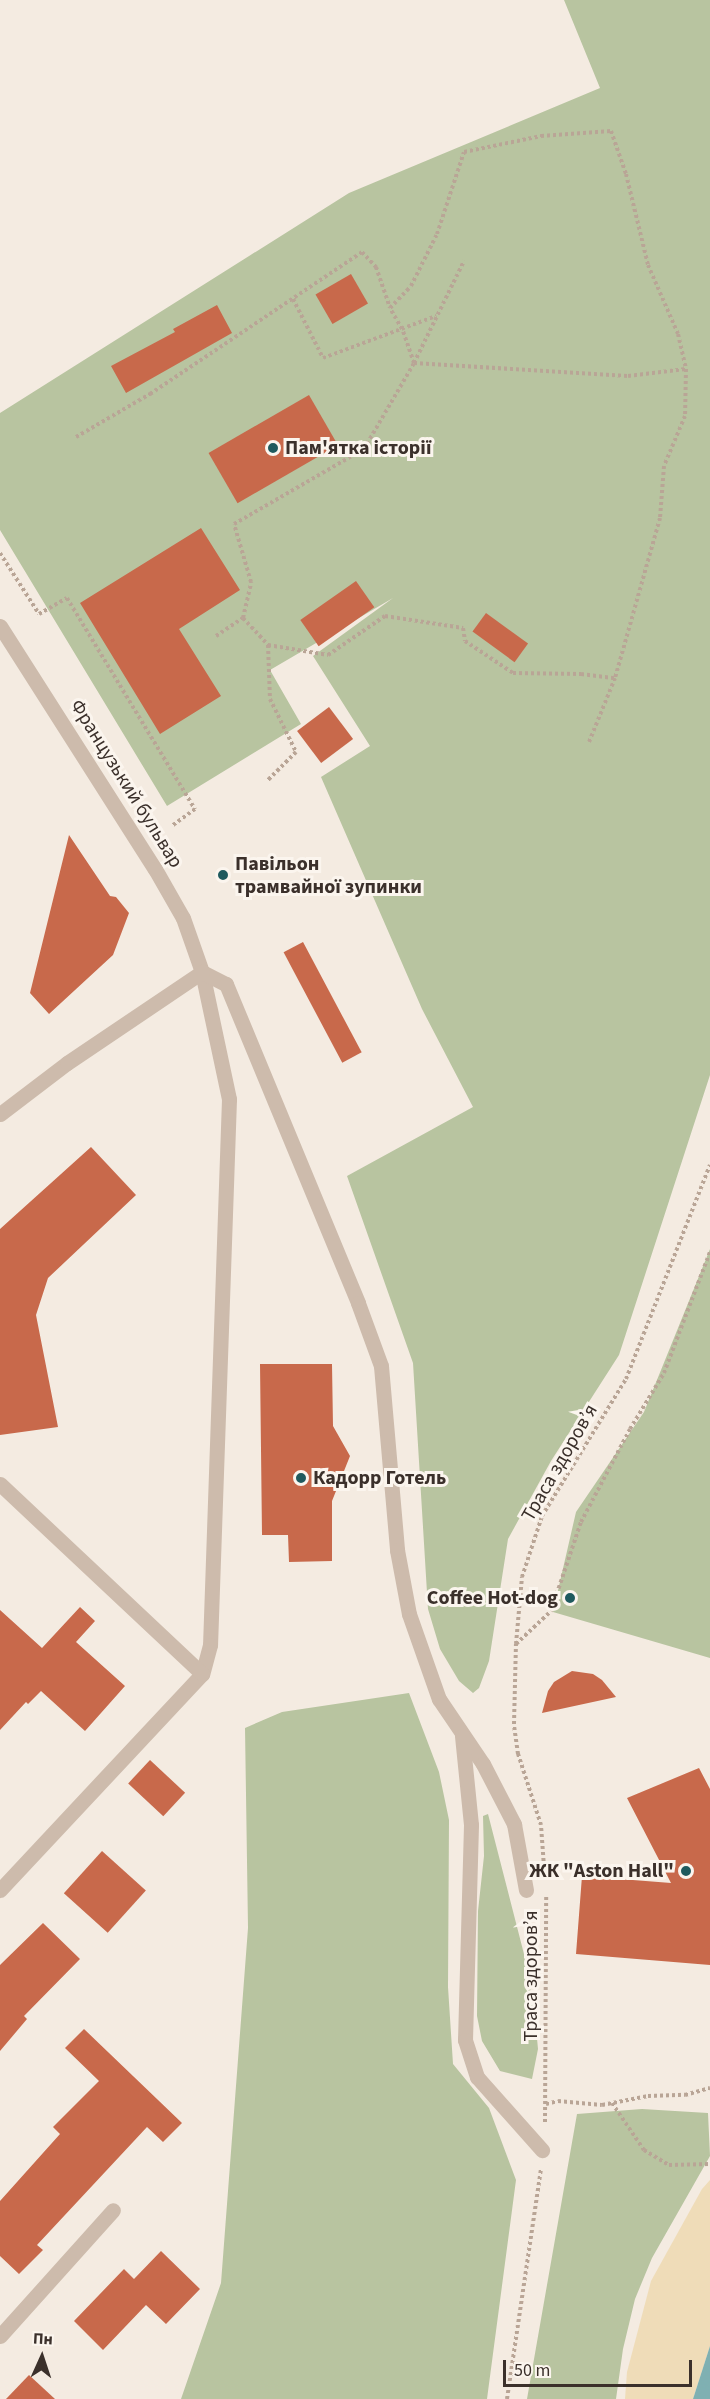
<!DOCTYPE html>
<meta charset="utf-8">
<style>
body{margin:0}
#map{position:relative;width:710px;height:2399px;overflow:hidden;background:#f4ebe1;font-family:"Source Sans 3",sans-serif}
div>[style]{position:absolute}
.green>*{inset:0;background:#b8c4a0}
.sand>*{inset:0;background:#efdcb8}
.water>*{inset:0;background:#7fb0b2}
.building>*{inset:0;background:#c8694b;transform-origin:0 0}
.path>*{height:4px;margin-top:-2px;transform-origin:0;background:repeating-linear-gradient(90deg,#b9a596 0 3px,transparent 0 6px)}
.minor>*{height:15px;margin:-7.5px;padding:0 7.5px;transform-origin:7.5px;border-radius:7.5px;background:#cdbbac}
.dots>*{width:16px;height:16px;translate:-50% -50%;box-sizing:border-box;border:3px solid #fbf5ee;border-radius:50%}
span{translate:-50% -50%;white-space:nowrap;text-align:center;line-height:1.15;-webkit-text-stroke:6px #fbf5ee;paint-order:stroke}
.poi-label{font-size:20px;color:#3b302b;font-weight:700}
.left{translate:0 -50%;text-align:left}
.right{translate:-100% -50%;text-align:right}
.street-label{font-size:20px;color:#3b302b}
.north{position:absolute;left:12px;top:2327px;width:60px;height:60px;-webkit-text-stroke:4px #fbf5ee;paint-order:stroke;rotate:3deg;font-size:16px;font-weight:700;line-height:24px;text-align:center;color:#3b302b}
.north::after{content:'';display:block;margin:auto;width:21px;height:27px;background:#3b302b;clip-path:polygon(50% 0,100% 100%,50% 72%,0 100%)}
.scale{position:absolute;left:503px;top:2360px;width:189px;height:27px;box-sizing:border-box;border:3px solid #3b302b;border-top:0;padding-left:8px;font-size:18px;line-height:21px;white-space:nowrap;color:#3b302b;-webkit-text-stroke:4px #fbf5ee;paint-order:stroke}
</style>
<div id="map">
<div class="green">
<div style="clip-path:polygon(564px 0,710px 0,710px 1075px,619px 1355px,551px 1461px,508px 1539px,489px 1661px,479px 1688px,473px 1693px,459px 1681px,440px 1649px,428px 1609px,413px 1363px,347px 1176px,473px 1107px,422px 1009px,321px 777px,370px 746px,313px 656px,393px 598px,270px 670px,301px 724px,167px 806px,0 530px,0 413px,349px 193px,600px 88px)"></div>
<div style="clip-path:polygon(710px 1249px,710px 1658px,553px 1612px,576px 1512px,644px 1412px)"></div>
<div style="clip-path:polygon(409px 1693px,439px 1772px,449px 1820px,448px 1987px,453px 2064px,489px 2108px,516px 2180px,487px 2399px,181px 2399px,221px 2283px,248px 1928px,245px 1728px,282px 1712px)"></div>
<div style="clip-path:polygon(488px 1814px,525px 1958px,535px 2017px,538px 2049px,532px 2079px,500px 2071px,482px 2041px,477px 2016px,478px 1911px,484px 1856px,483px 1816px)"></div>
<div style="clip-path:polygon(642px 2109px,708px 2113px,710px 2156px,652px 2258px,635px 2299px,623px 2349px,616px 2399px,527px 2399px,577px 2114px)"></div>
</div>
<div class="sand">
<div style="clip-path:polygon(710px 2180px,710px 2346px,693px 2399px,625px 2399px,627px 2372px,651px 2281px,702px 2189px)"></div>
</div>
<div class="water">
<div style="clip-path:polygon(710px 2346px,710px 2399px,693px 2399px)"></div>
</div>
<div class="building">
<div style="left:351px;top:274px;width:34px;height:41px;rotate:60deg"></div>
<div style="clip-path:polygon(217px 305px,232px 333px,126px 393px,111px 366px,175px 332px,173px 329px)"></div>
<div style="left:309px;top:395px;width:58px;height:116px;rotate:60deg"></div>
<div style="clip-path:polygon(201px 528px,240px 590px,179px 629px,221px 696px,160px 734px,80px 603px)"></div>
<div style="left:356px;top:581px;width:32px;height:68px;rotate:55deg"></div>
<div style="left:486px;top:613px;width:52px;height:23px;rotate:36deg"></div>
<div style="left:329px;top:707px;width:40px;height:40px;rotate:53deg"></div>
<div style="clip-path:polygon(69px 835px,110px 896px,116px 897px,129px 913px,113px 955px,49px 1014px,30px 993px)"></div>
<div style="left:303px;top:942px;width:125px;height:22px;rotate:62deg"></div>
<div style="clip-path:polygon(91px 1147px,136px 1195px,48px 1278px,36px 1315px,58px 1427px,0 1435px,0 1229px)"></div>
<div style="clip-path:polygon(260px 1364px,332px 1364px,333px 1426px,350px 1456px,332px 1501px,332px 1561px,289px 1562px,288px 1535px,262px 1535px)"></div>
<div style="clip-path:polygon(80px 1607px,95px 1621px,76px 1642px,125px 1686px,85px 1731px,41px 1691px,28px 1704px,26px 1702px,0 1730px,0 1610px,42px 1648px)"></div>
<div style="clip-path:polygon(572px 1671px,593px 1674px,602px 1680px,616px 1697px,542px 1713px,548px 1691px,554px 1682px)"></div>
<div style="left:150px;top:1760px;width:48px;height:32px;rotate:43deg"></div>
<div style="clip-path:polygon(699px 1768px,710px 1789px,710px 1965px,576px 1954px,582px 1876px,671px 1883px,627px 1798px)"></div>
<div style="left:102px;top:1851px;width:59px;height:57px;rotate:42deg"></div>
<div style="clip-path:polygon(43px 1923px,80px 1959px,24px 2016px,27px 2019px,0 2051px,0 1965px)"></div>
<div style="clip-path:polygon(84px 2029px,182px 2123px,163px 2142px,147px 2127px,37px 2245px,43px 2250px,19px 2274px,0 2256px,0 2201px,60px 2134px,53px 2127px,99px 2081px,65px 2048px)"></div>
<div style="clip-path:polygon(161px 2251px,200px 2289px,166px 2324px,146px 2305px,103px 2350px,74px 2321px,124px 2269px,134px 2279px)"></div>
<div style="clip-path:polygon(29px 2375px,55px 2399px,6px 2399px)"></div>
</div>
<div class="path">
<div style="left:293px;top:299px;width:66px;rotate:63deg"></div>
<div style="left:323px;top:358px;width:121px;rotate:-20.4deg"></div>
<div style="left:414px;top:363px;width:36px;rotate:-109deg"></div>
<div style="left:402px;top:329px;width:24px;rotate:-120deg"></div>
<div style="left:390px;top:308px;width:30px;rotate:-46deg"></div>
<div style="left:411px;top:286px;width:58px;rotate:-63.4deg"></div>
<div style="left:437px;top:234px;width:86px;rotate:-71.8deg"></div>
<div style="left:464px;top:152px;width:79px;rotate:-11.7deg"></div>
<div style="left:541px;top:136px;width:70px;rotate:-4.1deg"></div>
<div style="left:611px;top:131px;width:46px;rotate:70.8deg"></div>
<div style="left:626px;top:174px;width:94px;rotate:76.4deg"></div>
<div style="left:648px;top:265px;width:75px;rotate:66.5deg"></div>
<div style="left:678px;top:334px;width:36px;rotate:77deg"></div>
<div style="left:686px;top:369px;width:47px;rotate:91.2deg"></div>
<div style="left:685px;top:416px;width:54px;rotate:112.8deg"></div>
<div style="left:664px;top:466px;width:52px;rotate:94.4deg"></div>
<div style="left:660px;top:518px;width:166px;rotate:105.7deg"></div>
<div style="left:615px;top:678px;width:69px;rotate:112.1deg"></div>
<div style="left:414px;top:363px;width:214px;rotate:3.5deg"></div>
<div style="left:628px;top:376px;width:58px;rotate:-6.9deg"></div>
<div style="left:76px;top:437px;width:86px;rotate:-30.2deg"></div>
<div style="left:150px;top:394px;width:255px;rotate:-33.8deg"></div>
<div style="left:362px;top:252px;width:21px;rotate:47deg"></div>
<div style="left:376px;top:267px;width:43px;rotate:71.1deg"></div>
<div style="left:0;top:553px;width:72px;rotate:57.4deg"></div>
<div style="left:39px;top:614px;width:32px;rotate:-30deg"></div>
<div style="left:67px;top:598px;width:247px;rotate:58.8deg"></div>
<div style="left:195px;top:809px;width:29px;rotate:144deg"></div>
<div style="left:243px;top:618px;width:37px;rotate:47deg"></div>
<div style="left:268px;top:645px;width:61px;rotate:9.5deg"></div>
<div style="left:328px;top:655px;width:69px;rotate:-34.4deg"></div>
<div style="left:385px;top:616px;width:79px;rotate:8.7deg"></div>
<div style="left:463px;top:628px;width:13px;rotate:81deg"></div>
<div style="left:465px;top:641px;width:58px;rotate:33.7deg"></div>
<div style="left:513px;top:673px;width:68px;rotate:0.8deg"></div>
<div style="left:581px;top:674px;width:34px;rotate:7deg"></div>
<div style="left:216px;top:636px;width:32px;rotate:-34deg"></div>
<div style="left:243px;top:618px;width:37px;rotate:-77deg"></div>
<div style="left:251px;top:582px;width:60px;rotate:-106.3deg"></div>
<div style="left:234px;top:524px;width:150px;rotate:-30deg"></div>
<div style="left:364px;top:449px;width:99px;rotate:-59.8deg"></div>
<div style="left:414px;top:363px;width:114px;rotate:-63.9deg"></div>
<div style="left:268px;top:645px;width:54px;rotate:87.9deg"></div>
<div style="left:270px;top:699px;width:59px;rotate:63.9deg"></div>
<div style="left:296px;top:752px;width:40px;rotate:135deg"></div>
<div style="left:516px;top:1644px;width:48px;rotate:-43.3deg"></div>
<div style="left:551px;top:1611px;width:94px;rotate:-71.4deg"></div>
<div style="left:581px;top:1522px;width:105px;rotate:-62.2deg"></div>
<div style="left:630px;top:1429px;width:66px;rotate:-58.7deg"></div>
<div style="left:664px;top:1373px;width:129px;rotate:-69.2deg"></div>
<div style="left:544px;top:1867px;width:42px;rotate:-94.1deg"></div>
<div style="left:541px;top:1825px;width:75px;rotate:-107.9deg"></div>
<div style="left:518px;top:1754px;width:30px;rotate:-98deg"></div>
<div style="left:514px;top:1724px;width:80px;rotate:-88.6deg"></div>
<div style="left:516px;top:1644px;width:67px;rotate:-84.9deg"></div>
<div style="left:522px;top:1577px;width:64px;rotate:-71.8deg"></div>
<div style="left:542px;top:1516px;width:161px;rotate:-58.5deg"></div>
<div style="left:626px;top:1379px;width:230px;rotate:-68.6deg"></div>
<div style="left:612px;top:2103px;width:57px;rotate:55.8deg"></div>
<div style="left:644px;top:2150px;width:29px;rotate:31deg"></div>
<div style="left:669px;top:2165px;width:41px;rotate:-1.4deg"></div>
<div style="left:546px;top:2104px;width:12px;rotate:-14deg"></div>
<div style="left:558px;top:2101px;width:44px;rotate:5.2deg"></div>
<div style="left:602px;top:2105px;width:47px;rotate:-11.1deg"></div>
<div style="left:648px;top:2096px;width:37px;rotate:-2deg"></div>
<div style="left:685px;top:2095px;width:26px;rotate:-16deg"></div>
<div style="left:545px;top:2122px;width:227px;rotate:-89.7deg"></div>
<div style="left:507px;top:2399px;width:233px;rotate:-81.6deg"></div>
</div>
<div class="minor">
<div style="left:0;top:626px;width:288px;rotate:57.5deg"></div>
<div style="left:155px;top:869px;width:56px;rotate:60.3deg"></div>
<div style="left:183px;top:918px;width:57px;rotate:70.6deg"></div>
<div style="left:202px;top:972px;width:130px;rotate:78deg"></div>
<div style="left:229px;top:1099px;width:546px;rotate:91.99deg"></div>
<div style="left:210px;top:1645px;width:30px;rotate:105deg"></div>
<div style="left:202px;top:1674px;width:296px;rotate:133.1deg"></div>
<div style="left:202px;top:972px;width:27px;rotate:27deg"></div>
<div style="left:226px;top:984px;width:345px;rotate:67.5deg"></div>
<div style="left:358px;top:1303px;width:67px;rotate:69.9deg"></div>
<div style="left:381px;top:1366px;width:185px;rotate:85deg"></div>
<div style="left:397px;top:1550px;width:65px;rotate:79.4deg"></div>
<div style="left:409px;top:1614px;width:90px;rotate:70.6deg"></div>
<div style="left:439px;top:1699px;width:78px;rotate:55.9deg"></div>
<div style="left:483px;top:1764px;width:68px;rotate:62.7deg"></div>
<div style="left:514px;top:1824px;width:67px;rotate:79.7deg"></div>
<div style="left:0;top:1114px;width:84px;rotate:-37.3deg"></div>
<div style="left:67px;top:1063px;width:163px;rotate:-34deg"></div>
<div style="left:0;top:1484px;width:277px;rotate:43.2deg"></div>
<div style="left:462px;top:1736px;width:89px;rotate:84.2deg"></div>
<div style="left:471px;top:1825px;width:215px;rotate:91.6deg"></div>
<div style="left:465px;top:2040px;width:39px;rotate:72deg"></div>
<div style="left:477px;top:2077px;width:98px;rotate:48.3deg"></div>
<div style="left:0;top:2336px;width:169px;rotate:-48.1deg"></div>
</div>
<div class="dots">
<div style="left:273px;top:448px;background:#1f5a5e"></div>
<div style="left:223px;top:875px;background:#1f5a5e"></div>
<div style="left:301px;top:1478px;background:#1f5a5e"></div>
<div style="left:570px;top:1598px;background:#1f5a5e"></div>
<div style="left:686px;top:1871px;background:#1f5a5e"></div>
</div>
<div class="poi-label">
<span class="left" style="left:285px;top:448px">Пам'ятка історії</span>
<span class="left" style="left:235px;top:876px">Павільон<br>трамвайної зупинки</span>
<span class="left" style="left:313px;top:1478px">Кадорр Готель</span>
<span class="right" style="left:558px;top:1598px">Coffee Hot-dog</span>
<span class="right" style="left:674px;top:1871px">ЖК "Aston Hall"</span>
</div>
<div class="street-label">
<span style="left:126px;top:784px;rotate:58deg">Французький бульвар</span>
<span style="left:560px;top:1463px;rotate:-60deg">Траса здоров’я</span>
<span style="left:531px;top:1976px;rotate:-90deg">Траса здоров’я</span>
</div>
<div class="north">Пн</div>
<div class="scale">50 m</div>
</div>
